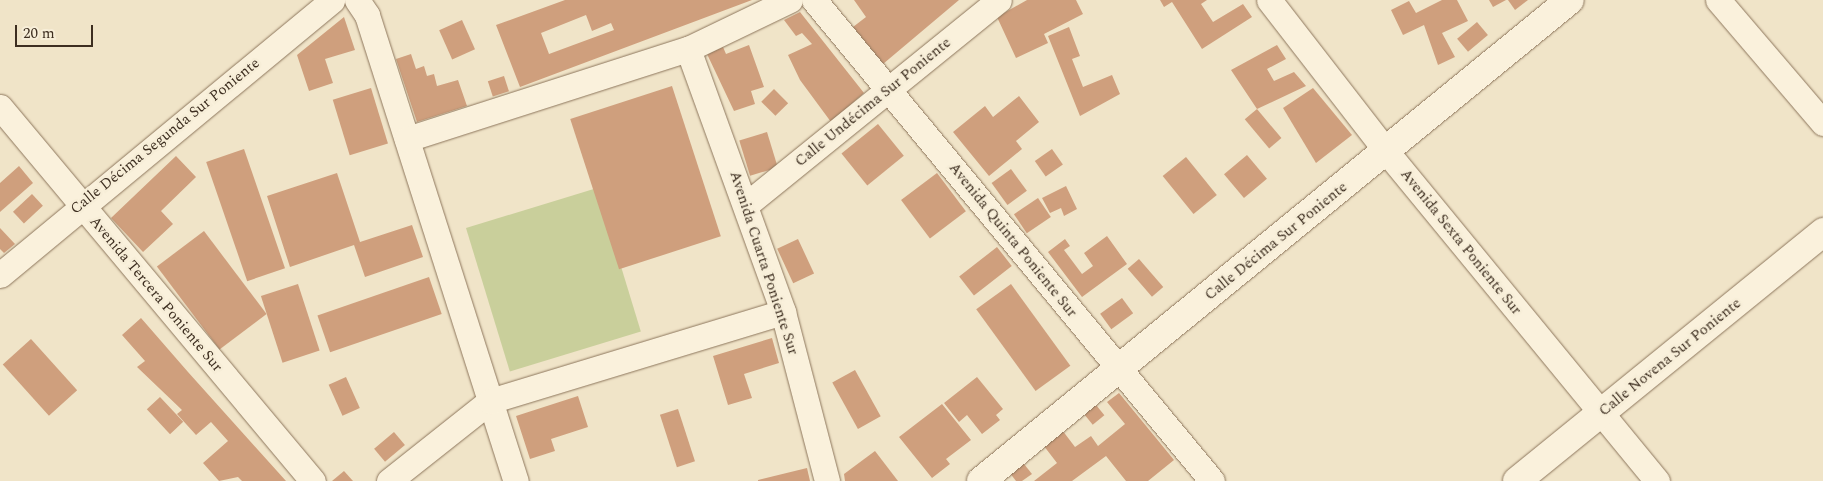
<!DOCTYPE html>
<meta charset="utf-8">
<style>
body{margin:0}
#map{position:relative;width:1823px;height:481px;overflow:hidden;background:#f0e4c8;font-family:Spectral,serif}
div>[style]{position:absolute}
.green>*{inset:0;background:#c9cf9b;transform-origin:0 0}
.building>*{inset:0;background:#cf9f7d;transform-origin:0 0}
.roads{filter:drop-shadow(0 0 1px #8d765c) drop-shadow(0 0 1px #8d765c)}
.minor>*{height:25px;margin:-12.5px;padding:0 12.5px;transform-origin:12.5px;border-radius:12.5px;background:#faf1dc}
.tertiary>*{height:28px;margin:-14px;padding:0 14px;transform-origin:14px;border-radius:14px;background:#faf1dc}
span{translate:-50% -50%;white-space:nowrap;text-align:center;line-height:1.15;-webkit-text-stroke:5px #f7eed8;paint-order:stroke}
.street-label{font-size:15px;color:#3d2e20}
.scale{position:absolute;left:15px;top:25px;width:78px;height:22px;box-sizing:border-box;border:2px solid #3d2e20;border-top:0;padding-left:6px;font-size:15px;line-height:18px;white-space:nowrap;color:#3d2e20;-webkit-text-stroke:4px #f7eed8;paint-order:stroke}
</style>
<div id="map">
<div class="green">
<div style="left:597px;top:188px;width:150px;height:137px;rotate:73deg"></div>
</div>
<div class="building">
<div style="clip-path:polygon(evenodd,565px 0,752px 0,520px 87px,496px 25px,565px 0,586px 15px,592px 31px,611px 23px,614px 30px,549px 54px,541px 33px,586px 15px)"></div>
<div style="clip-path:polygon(854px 0,959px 0,883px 64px,853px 27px,866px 17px)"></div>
<div style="clip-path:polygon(1027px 0,1076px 0,1083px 14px,1044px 34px,1048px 43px,1016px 58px,997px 17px)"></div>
<div style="clip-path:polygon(1160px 0,1207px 0,1201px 4px,1213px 22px,1243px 4px,1252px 17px,1202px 49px,1172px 2px,1164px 7px)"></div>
<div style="clip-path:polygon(1442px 0,1457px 0,1468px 21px,1442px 33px,1455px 57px,1438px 65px,1424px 25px,1403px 35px,1391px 10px,1409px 1px,1416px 13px)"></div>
<div style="clip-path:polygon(1489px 0,1506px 0,1493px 7px)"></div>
<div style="clip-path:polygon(1508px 0,1528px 0,1515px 10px)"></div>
<div style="clip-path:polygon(800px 12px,864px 93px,831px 122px,800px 80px,788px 55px,812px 44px,802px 33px,796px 36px,784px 20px)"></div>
<div style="clip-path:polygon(344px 17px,355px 50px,325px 59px,333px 83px,309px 91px,297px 55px)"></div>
<div style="left:462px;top:20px;width:32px;height:25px;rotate:66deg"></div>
<div style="left:1477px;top:22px;width:17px;height:26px;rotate:50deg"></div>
<div style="clip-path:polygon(1069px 27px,1080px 56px,1072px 59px,1083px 87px,1112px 75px,1120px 94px,1080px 116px,1048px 36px)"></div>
<div style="clip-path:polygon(749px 45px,764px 87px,751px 91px,755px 104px,734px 111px,707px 54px,723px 47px,726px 54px)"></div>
<div style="clip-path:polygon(1277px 45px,1286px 59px,1267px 69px,1274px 81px,1294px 72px,1306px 86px,1257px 109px,1231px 70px)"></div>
<div style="clip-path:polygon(411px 54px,416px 69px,424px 66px,427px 76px,434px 74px,437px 86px,458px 80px,467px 106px,417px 122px,396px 59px)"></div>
<div style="left:504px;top:76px;width:16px;height:17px;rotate:72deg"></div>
<div style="left:672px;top:86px;width:158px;height:107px;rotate:72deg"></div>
<div style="left:371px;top:88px;width:58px;height:40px;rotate:73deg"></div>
<div style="clip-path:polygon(1313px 88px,1352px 135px,1316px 163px,1283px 108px)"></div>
<div style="left:774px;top:89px;width:20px;height:18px;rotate:45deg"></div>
<div style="clip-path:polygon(1019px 96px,1039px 122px,1016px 141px,1022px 149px,989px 176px,953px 132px,985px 106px,993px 117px)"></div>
<div style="left:1257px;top:109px;width:38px;height:16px;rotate:50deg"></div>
<div style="left:878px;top:124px;width:41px;height:47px;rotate:51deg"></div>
<div style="left:767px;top:132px;width:37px;height:29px;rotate:73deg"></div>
<div style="left:244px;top:149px;width:126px;height:40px;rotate:71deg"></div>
<div style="left:1052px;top:149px;width:19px;height:21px;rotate:55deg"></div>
<div style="left:1247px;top:155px;width:31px;height:30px;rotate:50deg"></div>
<div style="clip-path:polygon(176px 156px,196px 177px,161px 211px,173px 224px,143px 252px,111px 218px)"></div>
<div style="left:1186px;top:157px;width:49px;height:30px;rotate:51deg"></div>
<div style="clip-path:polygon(19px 166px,33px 183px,0 212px,0 183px)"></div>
<div style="left:1011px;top:169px;width:27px;height:24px;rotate:54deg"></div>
<div style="clip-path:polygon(337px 173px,360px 242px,412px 225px,423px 257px,365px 277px,354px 245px,290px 267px,267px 196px)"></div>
<div style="left:937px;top:173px;width:48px;height:45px;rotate:53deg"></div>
<div style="clip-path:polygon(1066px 186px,1077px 209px,1064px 216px,1061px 208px,1050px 213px,1042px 198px)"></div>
<div style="left:32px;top:194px;width:16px;height:26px;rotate:47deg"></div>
<div style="left:1038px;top:198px;width:23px;height:29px;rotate:56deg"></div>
<div style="clip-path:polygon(0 228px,15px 244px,4px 253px,0 249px)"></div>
<div style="left:204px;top:231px;width:104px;height:59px;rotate:53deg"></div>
<div style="clip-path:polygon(1107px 236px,1127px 264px,1082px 297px,1048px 252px,1065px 239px,1070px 246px,1064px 250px,1082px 274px,1093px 266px,1084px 253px)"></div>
<div style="left:798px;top:239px;width:38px;height:23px;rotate:65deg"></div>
<div style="left:997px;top:247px;width:24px;height:48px;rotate:52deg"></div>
<div style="left:1139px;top:259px;width:37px;height:15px;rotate:49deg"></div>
<div style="left:429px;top:277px;width:39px;height:118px;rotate:71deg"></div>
<div style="left:298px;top:284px;width:70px;height:39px;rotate:72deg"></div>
<div style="left:1011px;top:284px;width:101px;height:43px;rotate:54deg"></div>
<div style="left:1122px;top:298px;width:19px;height:27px;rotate:54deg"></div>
<div style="clip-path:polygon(141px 318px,188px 372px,286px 481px,242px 481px,238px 477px,219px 481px,203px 463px,228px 441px,211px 422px,196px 435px,177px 414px,182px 410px,137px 367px,145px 361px,122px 335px)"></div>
<div style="clip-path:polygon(772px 338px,779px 363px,744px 374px,752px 398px,728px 405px,713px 356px)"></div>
<div style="left:31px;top:339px;width:69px;height:38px;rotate:48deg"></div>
<div style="left:855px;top:370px;width:53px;height:26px;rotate:61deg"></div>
<div style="left:346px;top:377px;width:34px;height:19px;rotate:66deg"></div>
<div style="clip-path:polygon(977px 377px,1003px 409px,996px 415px,1000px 420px,982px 434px,967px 415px,959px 422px,944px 403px)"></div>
<div style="clip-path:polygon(1119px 393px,1174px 460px,1148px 481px,1126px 481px,1106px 456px,1072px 481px,1034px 481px,1057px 463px,1037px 437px,1056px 422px,1075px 447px,1091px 436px,1098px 446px,1125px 424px,1107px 402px)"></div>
<div style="left:1088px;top:395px;width:26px;height:15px;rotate:51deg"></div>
<div style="clip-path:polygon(578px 396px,588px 427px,551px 439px,555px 451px,530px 459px,516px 416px)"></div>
<div style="left:160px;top:397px;width:34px;height:18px;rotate:47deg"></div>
<div style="clip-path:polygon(942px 404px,971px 440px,946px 459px,950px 464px,932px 478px,899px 437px)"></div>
<div style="left:678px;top:409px;width:55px;height:19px;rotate:72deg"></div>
<div style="left:394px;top:432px;width:17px;height:26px;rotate:50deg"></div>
<div style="clip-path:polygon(875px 451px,898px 481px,845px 481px,844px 474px)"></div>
<div style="clip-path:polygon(1016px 454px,1032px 474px,1022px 481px,1016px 481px,1003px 464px)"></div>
<div style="clip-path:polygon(807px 468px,810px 481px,758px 481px,758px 480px)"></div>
<div style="clip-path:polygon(344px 471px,353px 481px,332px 481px)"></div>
</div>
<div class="roads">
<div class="minor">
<div style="left:357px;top:0;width:18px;rotate:56deg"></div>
<div style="left:367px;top:15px;width:489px;rotate:72.3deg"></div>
<div style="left:814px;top:0;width:624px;rotate:50.39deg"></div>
<div style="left:1269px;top:0;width:191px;rotate:52.2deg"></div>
<div style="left:1386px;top:151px;width:427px;rotate:50.6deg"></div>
<div style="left:1718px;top:0;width:162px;rotate:49.5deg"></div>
<div style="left:688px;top:49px;width:280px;rotate:70.1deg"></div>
<div style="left:783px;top:312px;width:175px;rotate:75.4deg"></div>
<div style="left:0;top:107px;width:488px;rotate:50.1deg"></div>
<div style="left:407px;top:139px;width:295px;rotate:-17.8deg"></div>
<div style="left:688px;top:49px;width:113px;rotate:-25.7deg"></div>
<div style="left:747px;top:204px;width:324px;rotate:-39deg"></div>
<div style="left:0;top:275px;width:431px;rotate:-39.6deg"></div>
<div style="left:389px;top:481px;width:129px;rotate:-38.4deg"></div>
<div style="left:490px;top:401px;width:306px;rotate:-16.9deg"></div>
</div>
<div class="tertiary">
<div style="left:981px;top:481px;width:760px;rotate:-39.24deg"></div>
<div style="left:1517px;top:481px;width:395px;rotate:-39.1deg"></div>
</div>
</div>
<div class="street-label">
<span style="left:873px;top:102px;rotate:-39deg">Calle Undécima Sur Poniente</span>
<span style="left:165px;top:136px;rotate:-39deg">Calle Décima Segunda Sur Poniente</span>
<span style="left:1013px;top:240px;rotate:51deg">Avenida Quinta Poniente Sur</span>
<span style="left:1276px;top:241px;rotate:-39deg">Calle Décima Sur Poniente</span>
<span style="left:1461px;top:242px;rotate:51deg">Avenida Sexta Poniente Sur</span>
<span style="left:764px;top:263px;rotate:72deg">Avenida Cuarta Poniente Sur</span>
<span style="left:156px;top:294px;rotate:50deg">Avenida Tercera Poniente Sur</span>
<span style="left:1670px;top:357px;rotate:-39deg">Calle Novena Sur Poniente</span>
</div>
<div class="scale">20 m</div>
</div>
